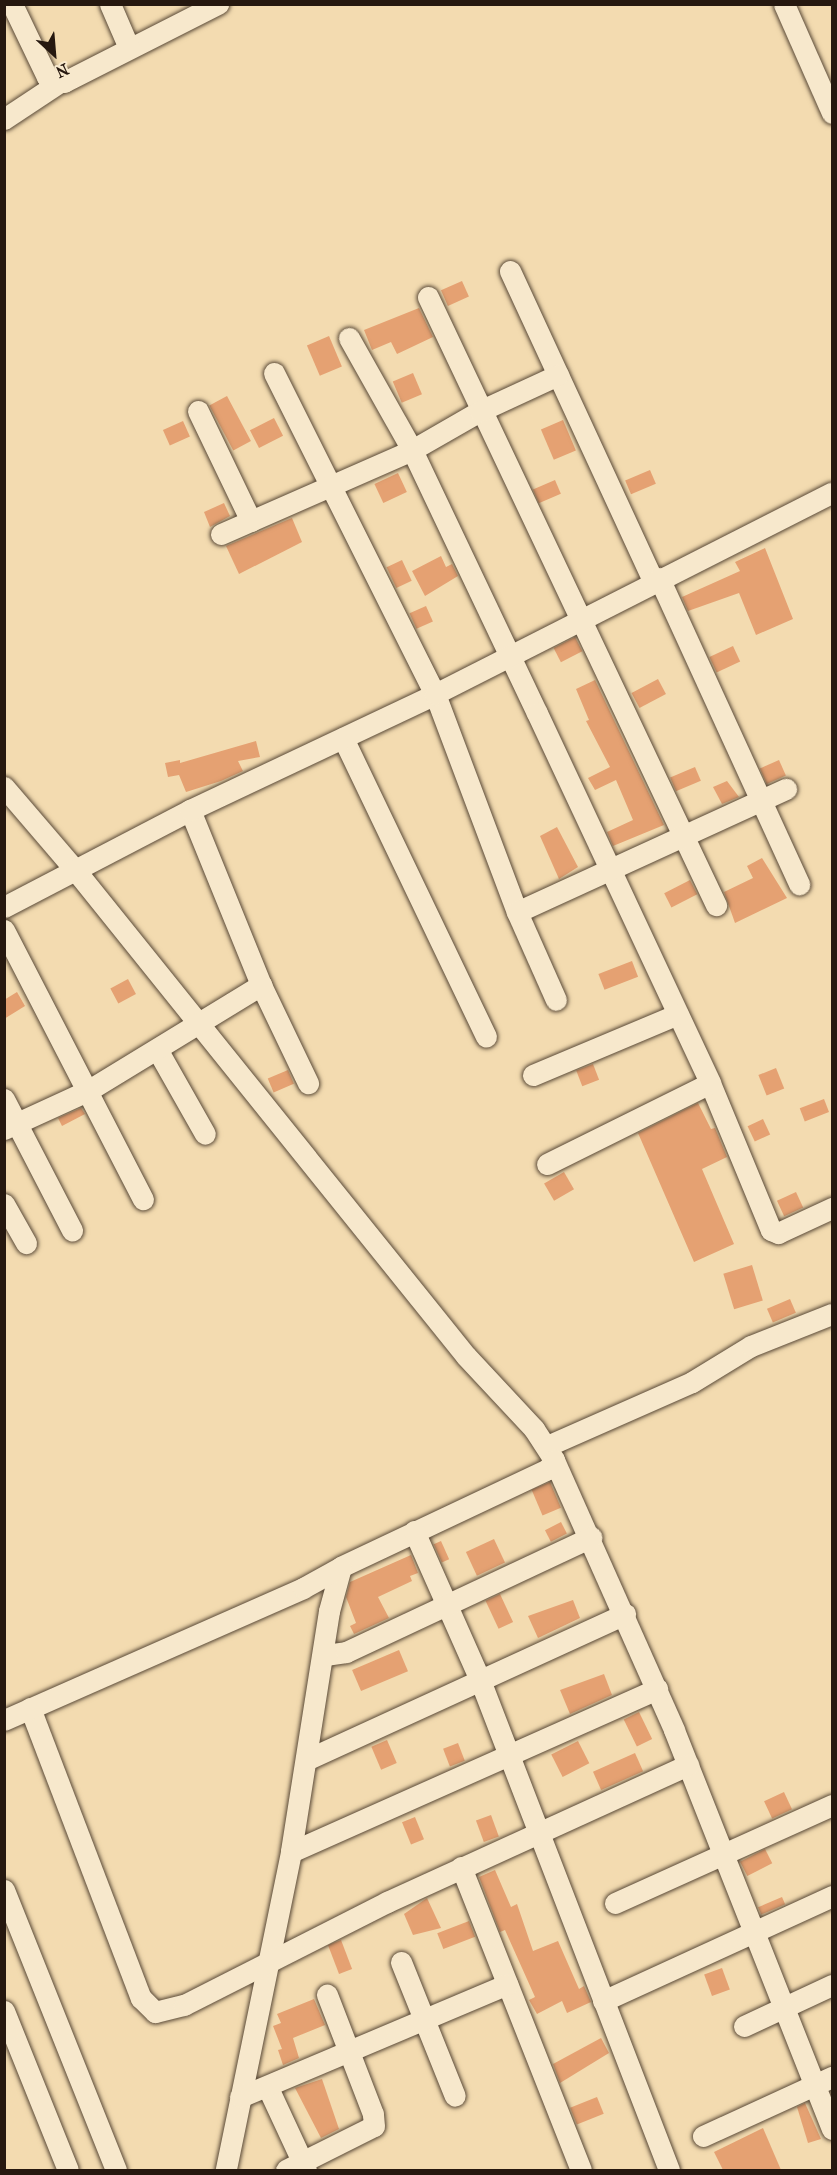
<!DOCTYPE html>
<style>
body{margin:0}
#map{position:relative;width:837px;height:2175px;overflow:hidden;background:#f3dbb0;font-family:"IM FELL French Canon",serif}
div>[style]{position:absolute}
.building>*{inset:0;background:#e5a172;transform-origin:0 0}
.roads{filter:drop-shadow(0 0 2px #594937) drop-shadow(0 0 2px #594937)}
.minor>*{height:21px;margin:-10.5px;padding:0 10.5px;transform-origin:10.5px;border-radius:10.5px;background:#f7e8cc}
span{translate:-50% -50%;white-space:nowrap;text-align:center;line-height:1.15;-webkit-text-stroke:6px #f7e8cc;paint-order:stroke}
.frame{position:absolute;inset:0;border:6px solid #26180f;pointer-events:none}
.north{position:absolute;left:24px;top:24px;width:60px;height:60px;-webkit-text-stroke:4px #f7e8cc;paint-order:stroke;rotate:154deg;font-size:16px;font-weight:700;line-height:24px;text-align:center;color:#26180f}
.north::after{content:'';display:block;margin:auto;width:21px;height:27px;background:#26180f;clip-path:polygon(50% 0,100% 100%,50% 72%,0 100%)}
</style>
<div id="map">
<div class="building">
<div style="left:462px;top:281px;width:17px;height:23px;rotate:66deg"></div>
<div style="clip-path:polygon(419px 308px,433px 337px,397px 354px,391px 342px,372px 350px,364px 330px)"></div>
<div style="left:329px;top:336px;width:33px;height:24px;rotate:67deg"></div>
<div style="left:413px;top:373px;width:23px;height:22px;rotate:67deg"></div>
<div style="left:227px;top:396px;width:51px;height:20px;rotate:62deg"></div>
<div style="left:274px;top:418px;width:20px;height:27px;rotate:63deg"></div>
<div style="left:563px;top:420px;width:33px;height:24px;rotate:67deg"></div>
<div style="left:183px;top:421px;width:17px;height:22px;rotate:66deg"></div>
<div style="left:650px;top:470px;width:15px;height:27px;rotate:67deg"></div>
<div style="left:398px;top:473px;width:21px;height:26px;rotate:65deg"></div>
<div style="left:555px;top:480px;width:15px;height:24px;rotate:67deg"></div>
<div style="clip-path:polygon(224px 503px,230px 516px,210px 527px,204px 512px)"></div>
<div style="clip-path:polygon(292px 518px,302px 542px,239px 574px,226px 546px)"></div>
<div style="clip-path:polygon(765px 548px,793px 619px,756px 635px,739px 593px,688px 611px,682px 597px,740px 571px,735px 562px)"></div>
<div style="clip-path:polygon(441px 556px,446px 567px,452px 564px,458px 576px,425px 596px,412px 571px)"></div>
<div style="left:402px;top:560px;width:23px;height:17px;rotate:65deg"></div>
<div style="left:426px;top:606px;width:17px;height:18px;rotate:66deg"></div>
<div style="left:575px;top:637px;width:16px;height:24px;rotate:63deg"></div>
<div style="left:733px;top:646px;width:17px;height:26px;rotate:65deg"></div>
<div style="left:658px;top:679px;width:17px;height:30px;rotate:62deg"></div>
<div style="clip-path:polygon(595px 680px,664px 825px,613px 846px,607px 832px,633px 820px,616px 780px,595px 790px,588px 778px,610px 767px,586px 721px,589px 720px,576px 689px)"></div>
<div style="clip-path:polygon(256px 741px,260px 757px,238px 761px,243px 771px,221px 781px,186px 792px,179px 775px,168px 777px,165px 763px,180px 760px,180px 763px)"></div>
<div style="left:779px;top:760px;width:17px;height:21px;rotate:66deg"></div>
<div style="left:695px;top:767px;width:15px;height:27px;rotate:67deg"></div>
<div style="clip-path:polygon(727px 781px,739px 797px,722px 804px,713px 787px)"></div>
<div style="clip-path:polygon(557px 827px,578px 867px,559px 879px,540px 836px)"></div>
<div style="clip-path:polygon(762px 858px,787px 898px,735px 923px,724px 892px,753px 878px,747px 866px)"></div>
<div style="left:690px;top:880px;width:16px;height:29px;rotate:63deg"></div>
<div style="left:632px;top:961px;width:17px;height:36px;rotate:69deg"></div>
<div style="left:128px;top:979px;width:17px;height:20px;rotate:62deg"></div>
<div style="clip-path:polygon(17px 992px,25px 1006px,4px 1019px,4px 1000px)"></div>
<div style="left:593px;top:1064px;width:17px;height:18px;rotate:69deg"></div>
<div style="left:776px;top:1068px;width:22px;height:19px;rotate:68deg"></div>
<div style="left:288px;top:1070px;width:15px;height:22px;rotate:67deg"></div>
<div style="left:824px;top:1099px;width:14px;height:26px;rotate:69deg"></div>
<div style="clip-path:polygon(698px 1103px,711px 1129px,715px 1128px,727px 1157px,702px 1169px,734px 1244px,694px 1262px,638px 1133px)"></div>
<div style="clip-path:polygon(81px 1108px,85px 1114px,62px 1126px,58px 1118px)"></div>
<div style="left:763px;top:1119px;width:17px;height:17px;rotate:65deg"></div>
<div style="left:564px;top:1172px;width:20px;height:23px;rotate:60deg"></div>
<div style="left:796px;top:1192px;width:17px;height:21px;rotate:65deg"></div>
<div style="left:752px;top:1265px;width:37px;height:30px;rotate:73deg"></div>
<div style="left:790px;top:1299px;width:15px;height:25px;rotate:67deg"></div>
<div style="left:550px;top:1482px;width:28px;height:20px;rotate:67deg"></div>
<div style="left:561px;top:1522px;width:13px;height:18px;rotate:63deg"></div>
<div style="left:494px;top:1539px;width:26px;height:31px;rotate:65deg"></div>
<div style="left:441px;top:1541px;width:20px;height:8px;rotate:66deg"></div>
<div style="clip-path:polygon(411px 1555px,418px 1573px,410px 1576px,412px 1581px,378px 1597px,389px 1618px,354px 1634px,350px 1626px,356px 1623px,346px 1597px,350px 1582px)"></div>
<div style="left:500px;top:1594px;width:31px;height:16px;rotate:65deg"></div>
<div style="clip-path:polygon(573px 1600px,580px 1618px,538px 1638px,528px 1616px)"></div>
<div style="left:399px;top:1650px;width:23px;height:51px;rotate:67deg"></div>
<div style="clip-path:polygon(604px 1674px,612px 1695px,570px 1714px,560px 1690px)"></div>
<div style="left:639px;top:1712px;width:30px;height:17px;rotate:64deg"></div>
<div style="left:387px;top:1740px;width:25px;height:17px;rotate:67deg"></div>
<div style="left:578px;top:1741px;width:25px;height:30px;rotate:63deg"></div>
<div style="left:458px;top:1743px;width:19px;height:16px;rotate:69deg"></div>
<div style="left:635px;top:1753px;width:20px;height:46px;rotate:66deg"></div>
<div style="left:784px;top:1792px;width:19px;height:22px;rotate:65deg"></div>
<div style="left:491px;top:1815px;width:23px;height:16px;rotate:70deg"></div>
<div style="left:415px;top:1817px;width:24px;height:14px;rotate:68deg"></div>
<div style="left:765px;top:1849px;width:16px;height:28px;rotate:63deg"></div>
<div style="clip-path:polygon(495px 1870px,511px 1907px,517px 1904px,533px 1951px,558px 1941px,579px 1989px,584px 1986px,591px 2002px,567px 2013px,562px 2001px,537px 2014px,529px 2000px,535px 1997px,505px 1930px,500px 1932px,479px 1877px)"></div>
<div style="left:782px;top:1897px;width:8px;height:26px;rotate:67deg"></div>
<div style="clip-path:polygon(427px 1898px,441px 1928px,413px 1935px,404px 1914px)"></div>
<div style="left:469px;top:1921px;width:17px;height:34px;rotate:69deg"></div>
<div style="left:341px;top:1940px;width:31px;height:14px;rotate:69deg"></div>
<div style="left:722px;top:1968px;width:23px;height:19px;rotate:70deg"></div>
<div style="clip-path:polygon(314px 1999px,325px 2025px,293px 2038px,299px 2058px,283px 2065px,278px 2050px,282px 2049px,273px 2026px,281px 2023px,277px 2014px)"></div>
<div style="clip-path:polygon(601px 2038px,609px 2053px,560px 2083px,553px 2064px)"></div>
<div style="clip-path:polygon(322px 2079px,339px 2129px,321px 2138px,295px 2088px)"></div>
<div style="left:597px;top:2097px;width:18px;height:29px;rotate:68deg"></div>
<div style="clip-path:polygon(805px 2103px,821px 2139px,808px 2143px,797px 2107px)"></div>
<div style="clip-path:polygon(763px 2128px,781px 2170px,723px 2170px,714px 2152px)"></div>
</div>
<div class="roads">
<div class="minor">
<div style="left:12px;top:4px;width:81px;rotate:64.4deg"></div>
<div style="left:47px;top:77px;width:8px;rotate:40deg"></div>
<div style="left:53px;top:82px;width:11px"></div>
<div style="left:64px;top:82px;width:173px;rotate:-26.9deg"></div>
<div style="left:110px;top:4px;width:48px;rotate:66.6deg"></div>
<div style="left:784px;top:4px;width:119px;rotate:66.2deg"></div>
<div style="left:4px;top:119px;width:67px;rotate:-33.5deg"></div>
<div style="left:510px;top:271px;width:341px;rotate:65.2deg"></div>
<div style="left:428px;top:297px;width:673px;rotate:64.65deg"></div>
<div style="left:349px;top:338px;width:129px;rotate:60.6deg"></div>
<div style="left:412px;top:450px;width:291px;rotate:64.6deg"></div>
<div style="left:537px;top:713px;width:408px;rotate:64.9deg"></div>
<div style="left:710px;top:1083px;width:159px;rotate:67.5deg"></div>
<div style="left:771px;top:1230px;width:8px;rotate:23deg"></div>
<div style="left:778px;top:1233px;width:60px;rotate:-24.8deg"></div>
<div style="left:274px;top:373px;width:359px;rotate:63.4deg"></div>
<div style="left:435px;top:694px;width:233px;rotate:69.4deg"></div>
<div style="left:517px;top:912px;width:96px;rotate:66.1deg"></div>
<div style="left:198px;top:411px;width:122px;rotate:64.3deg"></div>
<div style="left:221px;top:534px;width:209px;rotate:-23.7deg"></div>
<div style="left:412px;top:450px;width:78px;rotate:-29.8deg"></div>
<div style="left:480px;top:411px;width:86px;rotate:-24.8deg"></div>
<div style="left:659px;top:578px;width:337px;rotate:65.4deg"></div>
<div style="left:343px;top:738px;width:331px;rotate:64.4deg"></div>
<div style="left:4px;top:787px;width:111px;rotate:49.4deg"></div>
<div style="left:76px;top:871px;width:622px;rotate:51.2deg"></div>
<div style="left:466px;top:1356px;width:100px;rotate:47deg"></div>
<div style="left:534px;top:1429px;width:37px;rotate:57deg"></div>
<div style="left:554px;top:1460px;width:11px;rotate:124deg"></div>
<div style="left:548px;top:1469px;width:229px;rotate:154.7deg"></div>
<div style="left:341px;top:1567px;width:46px;rotate:105.3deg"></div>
<div style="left:329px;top:1611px;width:244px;rotate:99deg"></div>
<div style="left:291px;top:1852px;width:325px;rotate:101.6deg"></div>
<div style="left:190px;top:810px;width:189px;rotate:67.9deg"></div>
<div style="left:261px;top:985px;width:109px;rotate:64.4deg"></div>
<div style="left:4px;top:907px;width:210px;rotate:-27.5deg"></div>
<div style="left:190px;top:810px;width:271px;rotate:-25.3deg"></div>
<div style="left:435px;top:694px;width:445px;rotate:-26.9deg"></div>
<div style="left:517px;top:912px;width:296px;rotate:-24.6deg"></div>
<div style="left:4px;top:930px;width:303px;rotate:62.7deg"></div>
<div style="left:158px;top:1051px;width:95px;rotate:60.5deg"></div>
<div style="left:533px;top:1075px;width:157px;rotate:-22.8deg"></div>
<div style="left:4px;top:1099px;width:148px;rotate:62.6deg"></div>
<div style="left:4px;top:1129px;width:94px;rotate:-24.6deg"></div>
<div style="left:89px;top:1090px;width:202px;rotate:-31.4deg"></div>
<div style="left:547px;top:1164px;width:182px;rotate:-26.4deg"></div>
<div style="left:4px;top:1204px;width:45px;rotate:60.6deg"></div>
<div style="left:547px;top:1446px;width:158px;rotate:-23.8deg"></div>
<div style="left:692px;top:1382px;width:69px;rotate:-31.4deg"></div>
<div style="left:751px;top:1346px;width:87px;rotate:-21.6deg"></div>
<div style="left:554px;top:1460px;width:295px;rotate:66deg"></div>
<div style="left:674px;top:1730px;width:429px;rotate:68.4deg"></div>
<div style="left:414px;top:1531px;width:163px;rotate:66.1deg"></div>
<div style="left:480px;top:1680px;width:525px;rotate:68.91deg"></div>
<div style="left:325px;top:1655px;width:21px;rotate:-8deg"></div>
<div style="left:346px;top:1652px;width:271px;rotate:-25.1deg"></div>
<div style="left:30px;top:1708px;width:311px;rotate:69.1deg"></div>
<div style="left:141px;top:1998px;width:20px;rotate:45deg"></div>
<div style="left:155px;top:2012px;width:30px;rotate:-14deg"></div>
<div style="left:184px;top:2005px;width:228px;rotate:-26.9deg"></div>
<div style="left:387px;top:1902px;width:331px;rotate:-24.5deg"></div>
<div style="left:4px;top:1720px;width:327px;rotate:-23.8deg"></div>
<div style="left:303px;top:1588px;width:43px;rotate:-28.9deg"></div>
<div style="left:306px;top:1760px;width:351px;rotate:-24.6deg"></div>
<div style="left:291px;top:1852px;width:401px;rotate:-24deg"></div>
<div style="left:461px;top:1867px;width:326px;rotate:68.4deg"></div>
<div style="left:4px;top:1890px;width:302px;rotate:68.2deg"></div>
<div style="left:615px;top:1903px;width:238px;rotate:-24.3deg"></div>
<div style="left:401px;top:1962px;width:144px;rotate:68.1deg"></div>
<div style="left:603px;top:2001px;width:252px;rotate:-24.6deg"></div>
<div style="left:4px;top:2011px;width:171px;rotate:68.1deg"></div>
<div style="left:744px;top:2026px;width:97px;rotate:-25deg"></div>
<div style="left:268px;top:2088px;width:90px;rotate:65.1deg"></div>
<div style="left:240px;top:2097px;width:290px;rotate:-22.9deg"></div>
<div style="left:703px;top:2136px;width:142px;rotate:-24.6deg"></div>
<div style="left:286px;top:2170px;width:98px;rotate:-26.6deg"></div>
<div style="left:374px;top:2126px;width:12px;rotate:-95deg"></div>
<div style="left:373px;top:2114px;width:128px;rotate:-111.1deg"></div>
</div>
</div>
<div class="frame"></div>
<div class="north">N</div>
</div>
